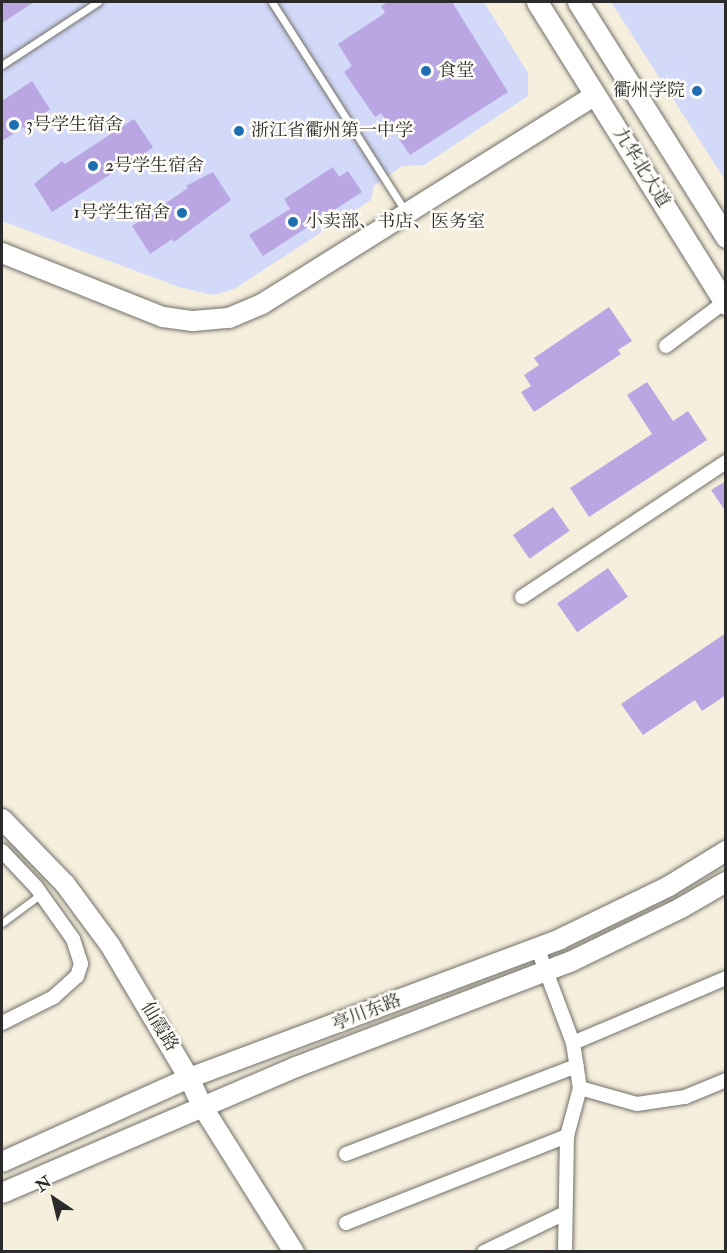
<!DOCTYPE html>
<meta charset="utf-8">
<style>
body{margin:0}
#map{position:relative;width:727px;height:1253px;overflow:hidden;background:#f6efdd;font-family:"IM FELL Double Pica","Noto Serif SC",serif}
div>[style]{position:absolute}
.built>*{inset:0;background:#d2d9f9}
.building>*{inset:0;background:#b9a6e2;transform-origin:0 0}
.roads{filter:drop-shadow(0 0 2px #727069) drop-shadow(0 0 2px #727069)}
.lane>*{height:7px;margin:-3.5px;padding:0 3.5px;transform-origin:3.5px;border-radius:3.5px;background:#fff}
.street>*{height:14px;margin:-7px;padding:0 7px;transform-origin:7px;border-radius:7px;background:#fff}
.secondary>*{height:20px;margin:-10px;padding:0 10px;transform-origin:10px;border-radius:10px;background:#fff}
.primary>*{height:21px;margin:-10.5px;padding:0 10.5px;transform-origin:10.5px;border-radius:10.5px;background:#fff}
.dots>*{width:16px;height:16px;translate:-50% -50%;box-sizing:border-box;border:3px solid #fdfcf7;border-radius:50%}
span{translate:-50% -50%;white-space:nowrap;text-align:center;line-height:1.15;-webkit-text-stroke:5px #fdfcf7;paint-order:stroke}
.poi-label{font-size:18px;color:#2b2b2b}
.left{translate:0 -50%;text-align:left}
.right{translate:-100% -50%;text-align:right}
.street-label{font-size:18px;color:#2b2b2b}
.frame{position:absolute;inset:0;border:3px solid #2b2b2b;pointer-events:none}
.north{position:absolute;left:24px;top:1169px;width:60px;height:60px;-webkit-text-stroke:4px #fdfcf7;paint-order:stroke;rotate:325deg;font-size:16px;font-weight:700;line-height:24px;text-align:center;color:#2b2b2b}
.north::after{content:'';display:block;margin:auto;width:21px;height:27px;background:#2b2b2b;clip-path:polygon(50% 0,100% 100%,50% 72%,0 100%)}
</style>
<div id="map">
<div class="built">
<div style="clip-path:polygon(2px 2px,484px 2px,528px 73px,528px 96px,424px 165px,402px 166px,374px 186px,371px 200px,234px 289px,213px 295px,179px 287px,2px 221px)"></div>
<div style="clip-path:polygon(611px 2px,725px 2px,725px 180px)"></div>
</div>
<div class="building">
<div style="clip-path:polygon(2px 2px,34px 2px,2px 23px)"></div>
<div style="clip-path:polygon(388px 2px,452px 2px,508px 92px,410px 155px,381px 113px,375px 117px,344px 72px,352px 66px,338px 44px,385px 13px,381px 6px)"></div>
<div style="clip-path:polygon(32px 81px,50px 109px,26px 131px,24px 127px,2px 141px,2px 101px)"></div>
<div style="clip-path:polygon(134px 119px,153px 147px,127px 168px,125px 165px,52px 212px,34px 184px,62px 161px,65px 164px)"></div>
<div style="clip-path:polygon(333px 167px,339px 177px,348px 171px,362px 192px,263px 256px,249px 235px,290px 209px,284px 199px)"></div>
<div style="clip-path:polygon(213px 172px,231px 200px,174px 242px,172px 239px,150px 254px,132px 226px,188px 188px,186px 186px)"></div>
<div style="clip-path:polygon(609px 307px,632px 341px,618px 350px,621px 354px,534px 412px,521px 392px,531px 386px,524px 375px,539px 365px,534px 358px)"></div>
<div style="clip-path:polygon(647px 382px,673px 421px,688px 411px,707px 440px,589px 517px,570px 488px,652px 434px,627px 395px)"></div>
<div style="clip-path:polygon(726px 481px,726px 512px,711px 490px)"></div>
<div style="left:553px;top:507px;width:29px;height:49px;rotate:55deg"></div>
<div style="left:608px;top:568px;width:35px;height:62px;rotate:55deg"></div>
<div style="clip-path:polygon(726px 633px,726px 695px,702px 711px,695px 700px,643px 735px,621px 704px)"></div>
</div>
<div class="roads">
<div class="lane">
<div style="left:272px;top:2px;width:249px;rotate:57.5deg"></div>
<div style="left:2px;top:65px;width:115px;rotate:-33.3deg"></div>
<div style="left:2px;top:923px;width:49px;rotate:-36.6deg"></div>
</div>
<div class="street">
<div style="left:666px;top:346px;width:75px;rotate:-36.9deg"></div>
<div style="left:522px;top:597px;width:245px;rotate:-33.5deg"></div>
<div style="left:2px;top:851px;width:50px;rotate:46.6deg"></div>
<div style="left:36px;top:887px;width:64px;rotate:54.6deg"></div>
<div style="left:73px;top:939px;width:26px;rotate:72deg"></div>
<div style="left:81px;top:964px;width:13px;rotate:108deg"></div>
<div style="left:77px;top:976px;width:31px;rotate:138deg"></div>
<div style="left:54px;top:997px;width:58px;rotate:153.4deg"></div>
<div style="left:537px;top:947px;width:103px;rotate:69.4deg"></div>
<div style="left:573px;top:1043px;width:46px;rotate:81.2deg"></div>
<div style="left:580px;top:1088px;width:50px;rotate:105.2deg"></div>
<div style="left:567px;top:1136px;width:116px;rotate:91deg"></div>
<div style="left:573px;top:1043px;width:166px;rotate:-23deg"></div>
<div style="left:580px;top:1088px;width:59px;rotate:15.7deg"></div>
<div style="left:637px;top:1104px;width:49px;rotate:-8.3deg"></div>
<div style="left:685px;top:1097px;width:44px;rotate:-22.5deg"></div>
<div style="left:346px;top:1154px;width:247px;rotate:-20.9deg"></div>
<div style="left:346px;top:1223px;width:238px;rotate:-21.5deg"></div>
<div style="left:484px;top:1252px;width:90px;rotate:-25.7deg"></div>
</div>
<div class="secondary">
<div style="left:2px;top:253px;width:173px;rotate:21.7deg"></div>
<div style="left:163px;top:317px;width:30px;rotate:8deg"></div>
<div style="left:193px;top:321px;width:36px;rotate:-5deg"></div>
<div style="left:229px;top:318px;width:36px;rotate:-23deg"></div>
<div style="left:262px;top:304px;width:393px;rotate:-32.1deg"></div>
<div style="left:2px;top:819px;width:91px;rotate:45.9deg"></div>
<div style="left:65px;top:884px;width:76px;rotate:53.6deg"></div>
<div style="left:110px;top:945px;width:155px;rotate:59.3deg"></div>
<div style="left:189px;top:1078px;width:31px;rotate:65deg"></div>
<div style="left:202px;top:1106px;width:173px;rotate:57.8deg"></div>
<div style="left:2px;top:1162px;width:205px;rotate:-24.2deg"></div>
<div style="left:189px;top:1078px;width:396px;rotate:-20.5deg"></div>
<div style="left:560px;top:939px;width:121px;rotate:-25.9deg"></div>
<div style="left:669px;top:886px;width:67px;rotate:-31.6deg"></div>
<div style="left:2px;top:1193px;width:320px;rotate:-23.2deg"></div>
<div style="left:296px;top:1067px;width:293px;rotate:-21deg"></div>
<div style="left:570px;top:962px;width:123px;rotate:-25.9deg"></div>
<div style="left:681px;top:908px;width:52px;rotate:-30deg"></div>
</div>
<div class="primary">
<div style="left:537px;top:2px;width:356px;rotate:58deg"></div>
<div style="left:578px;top:2px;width:278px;rotate:57.8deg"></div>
</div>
</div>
<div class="dots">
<div style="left:426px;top:71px;background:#1f6fb2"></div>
<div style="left:697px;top:91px;background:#1f6fb2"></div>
<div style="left:14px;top:125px;background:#1f6fb2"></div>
<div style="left:239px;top:131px;background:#1f6fb2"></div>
<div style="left:93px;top:166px;background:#1f6fb2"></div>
<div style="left:182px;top:213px;background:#1f6fb2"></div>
<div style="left:293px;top:222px;background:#1f6fb2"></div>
</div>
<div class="poi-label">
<span class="left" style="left:438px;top:71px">食堂</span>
<span class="right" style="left:685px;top:91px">衢州学院</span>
<span class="left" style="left:26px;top:125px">3号学生宿舍</span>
<span class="left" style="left:251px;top:131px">浙江省衢州第一中学</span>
<span class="left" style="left:105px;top:166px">2号学生宿舍</span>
<span class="right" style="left:170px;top:213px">1号学生宿舍</span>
<span class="left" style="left:305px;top:222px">小卖部、书店、医务室</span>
</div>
<div class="street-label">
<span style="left:641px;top:168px;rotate:58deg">九华北大道</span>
<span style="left:367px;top:1013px;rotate:-21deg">亭川东路</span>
<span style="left:159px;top:1027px;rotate:59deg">仙霞路</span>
</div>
<div class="frame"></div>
<div class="north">N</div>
</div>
